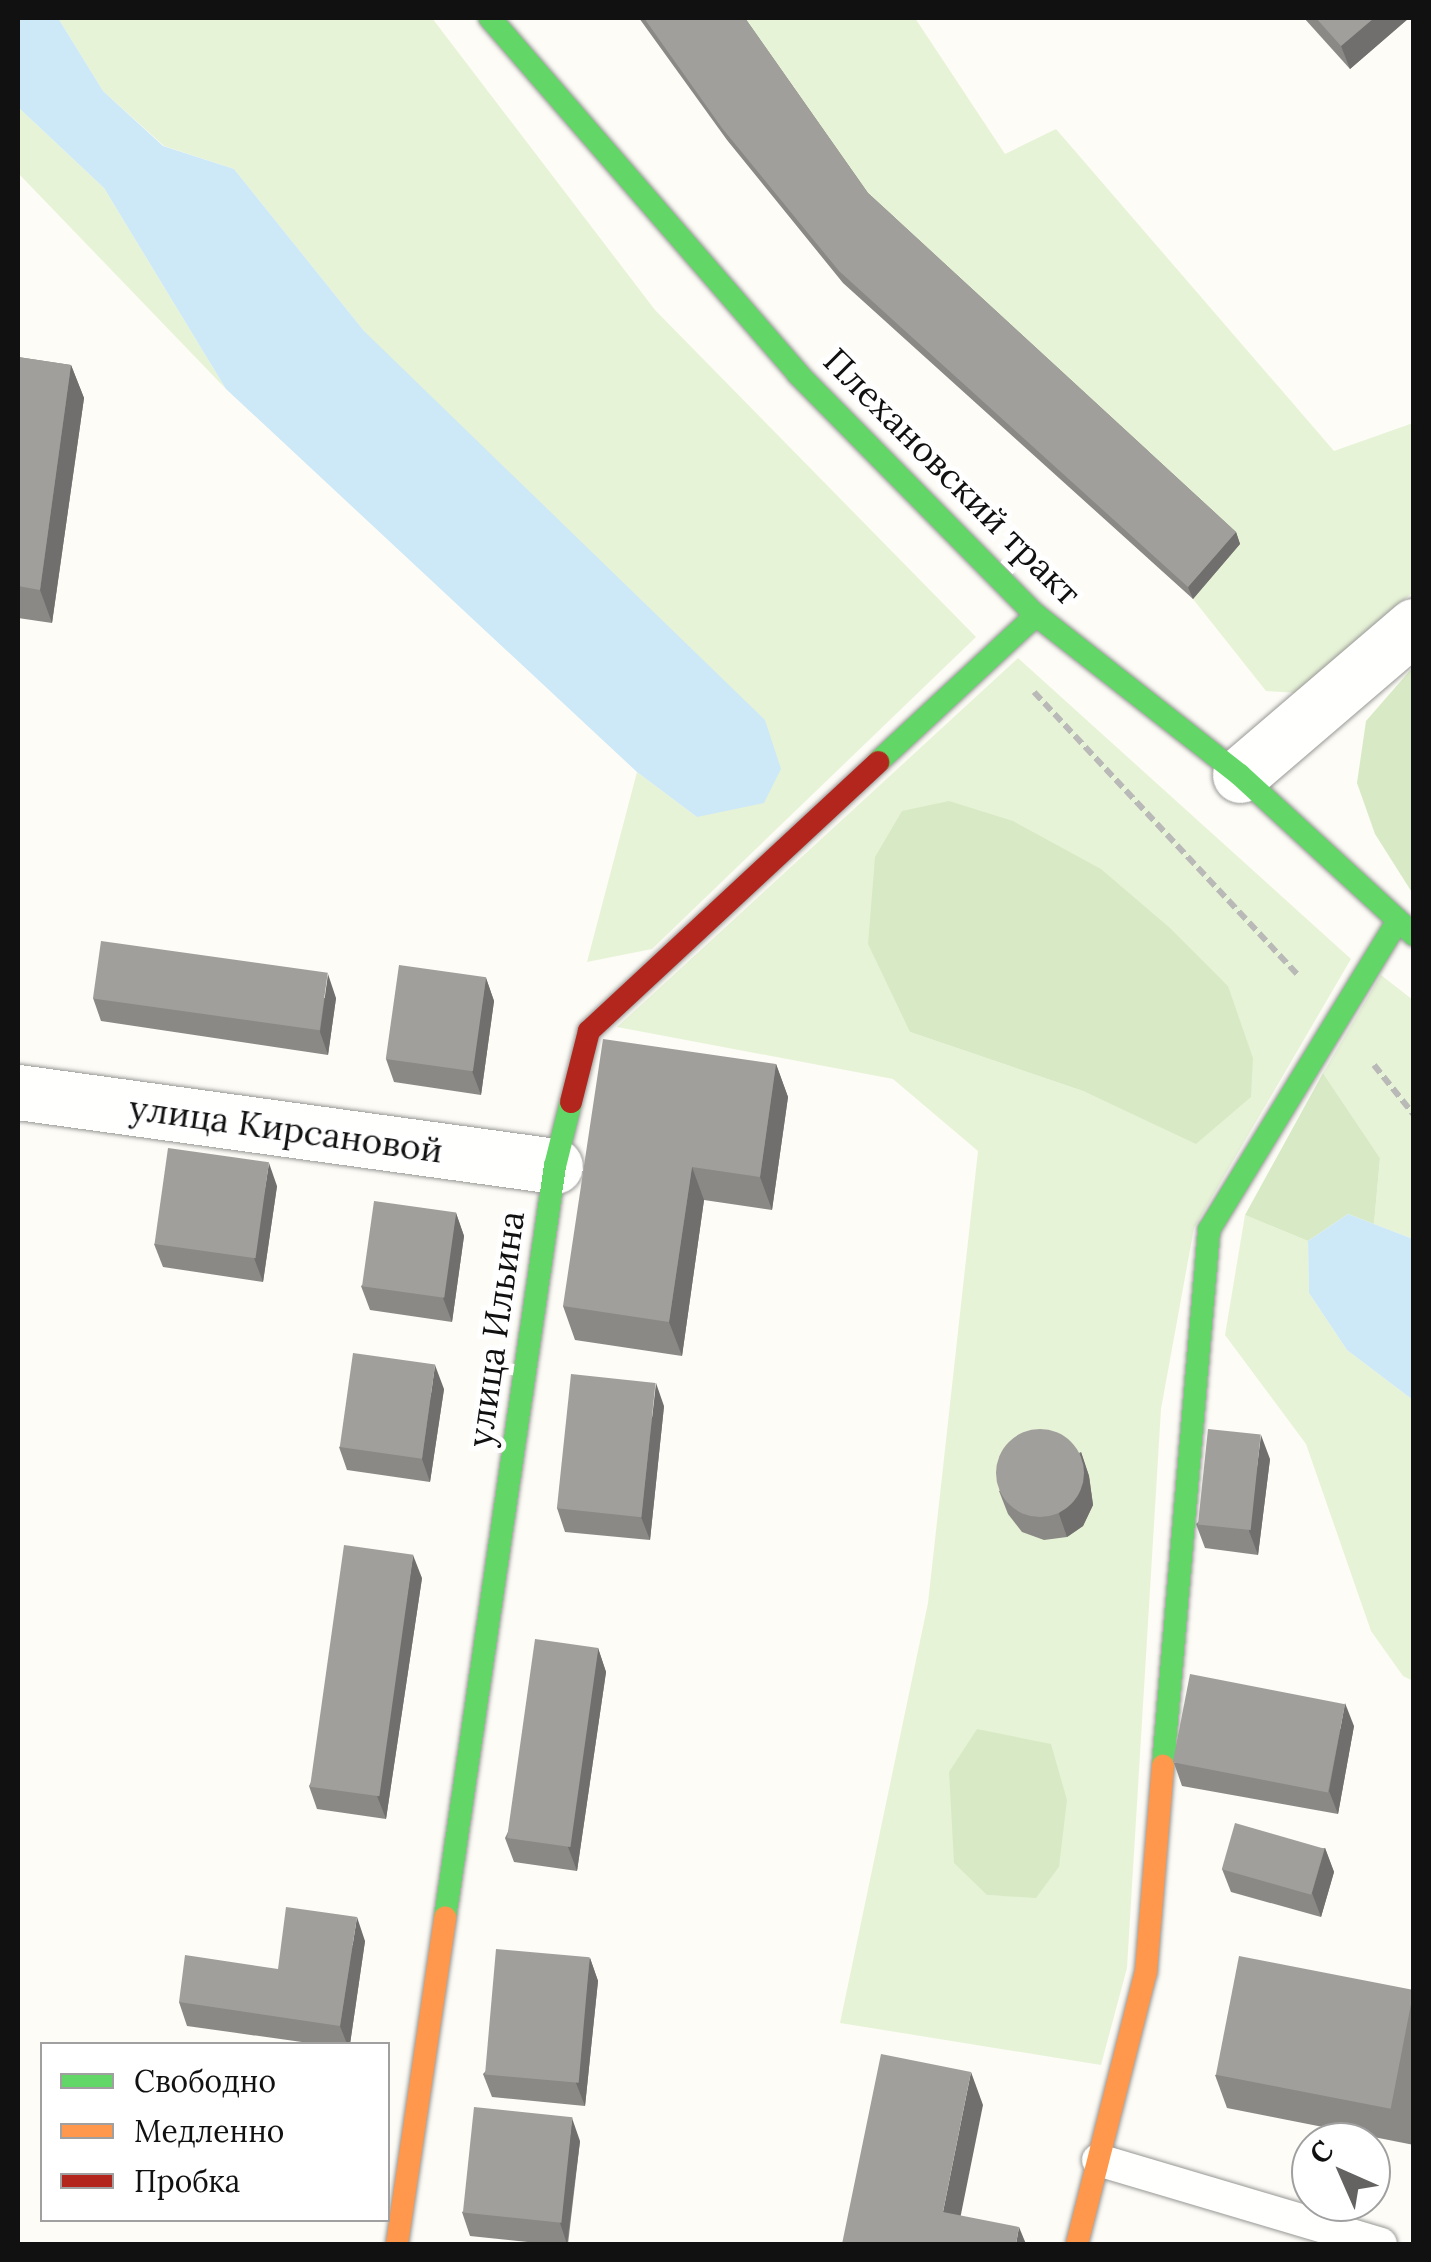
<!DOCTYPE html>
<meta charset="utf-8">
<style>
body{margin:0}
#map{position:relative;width:1431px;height:2262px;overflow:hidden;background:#fdfcf7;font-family:Lora,serif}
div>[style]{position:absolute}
.green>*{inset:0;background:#e7f3d7}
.forest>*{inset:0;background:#d8eac5}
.water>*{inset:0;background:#cde8f7}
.path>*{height:6px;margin-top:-3px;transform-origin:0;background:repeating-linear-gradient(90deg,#b9b9b8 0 10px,transparent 0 15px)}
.roads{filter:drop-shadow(0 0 2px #979795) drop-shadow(0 0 2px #979795)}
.lane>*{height:32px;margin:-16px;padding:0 16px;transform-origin:16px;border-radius:16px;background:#fffffe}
.street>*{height:55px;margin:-27.5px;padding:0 27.5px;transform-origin:27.5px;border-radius:27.5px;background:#fffffe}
.fast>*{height:22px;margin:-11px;padding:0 11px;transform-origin:11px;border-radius:11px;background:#63d668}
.slow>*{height:22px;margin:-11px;padding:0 11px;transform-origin:11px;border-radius:11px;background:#ff974d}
.jam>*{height:22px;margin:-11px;padding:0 11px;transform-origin:11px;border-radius:11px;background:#b3261e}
.wall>*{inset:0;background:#8a8986}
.shaded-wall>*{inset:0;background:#716f6d}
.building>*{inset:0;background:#a19f9c;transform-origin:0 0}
.round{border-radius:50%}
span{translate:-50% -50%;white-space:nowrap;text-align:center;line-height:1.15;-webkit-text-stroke:10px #fff;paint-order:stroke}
.street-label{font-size:35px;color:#111}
.frame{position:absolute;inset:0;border:20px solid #111;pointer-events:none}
.legend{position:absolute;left:40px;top:2042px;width:350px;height:180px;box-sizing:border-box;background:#fff;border:2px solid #a0a0a0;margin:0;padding:12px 18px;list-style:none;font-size:30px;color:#111}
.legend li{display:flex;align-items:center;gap:20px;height:50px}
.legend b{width:50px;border:2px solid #a0a0a0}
.north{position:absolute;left:1291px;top:2122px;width:100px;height:100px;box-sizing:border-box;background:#fff;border:2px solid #a0a0a0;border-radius:50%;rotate:315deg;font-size:28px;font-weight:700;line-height:40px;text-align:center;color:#111}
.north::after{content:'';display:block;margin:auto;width:35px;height:45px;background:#646362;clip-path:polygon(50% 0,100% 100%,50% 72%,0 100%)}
</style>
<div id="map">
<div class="green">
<div style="clip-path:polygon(58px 18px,432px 18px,655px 310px,976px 637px,652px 949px,587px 962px,637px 772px,697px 817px,364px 331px,234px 169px,164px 146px,103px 91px)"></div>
<div style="clip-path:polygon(741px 18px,915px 18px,1005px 154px,1056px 129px,1334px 451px,1413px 423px,1413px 592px,1297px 693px,1266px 691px,1193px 599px,1239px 544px,872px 205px)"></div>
<div style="clip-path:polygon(18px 107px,104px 188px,226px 389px,18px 173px)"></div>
<div style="clip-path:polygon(evenodd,1018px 658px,1351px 959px,1194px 1228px,1161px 1409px,1127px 1968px,1101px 2065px,840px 2023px,928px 1603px,978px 1151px,893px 1079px,617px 1027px,1018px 658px,1101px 870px,1228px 986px,1196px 1143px,1083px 1091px,910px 1032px,1101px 870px,1018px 658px,1059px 1867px,1036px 1897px,987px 1895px,1059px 1867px)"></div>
<div style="clip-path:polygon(1381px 975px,1413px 1000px,1413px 1239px,1374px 1224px,1380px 1158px,1323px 1073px)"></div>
<div style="clip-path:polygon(1245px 1215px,1308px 1241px,1309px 1293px,1347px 1350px,1413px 1400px,1413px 1681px,1403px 1676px,1371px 1631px,1306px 1444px,1225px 1335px)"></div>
</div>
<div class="forest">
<div style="clip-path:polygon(1413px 667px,1413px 894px,1375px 834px,1357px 783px,1366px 721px)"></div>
<div style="clip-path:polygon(949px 801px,1013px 821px,1101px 869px,1170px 928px,1228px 986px,1253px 1058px,1251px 1097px,1196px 1144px,1083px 1091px,910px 1032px,868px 944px,875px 857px,902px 811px)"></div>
<div style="clip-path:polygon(1323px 1073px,1380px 1158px,1374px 1224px,1348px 1214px,1308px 1241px,1245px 1215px)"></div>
<div style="clip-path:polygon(977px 1729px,1051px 1744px,1067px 1800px,1059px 1867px,1036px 1898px,987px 1895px,954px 1863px,949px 1772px)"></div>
</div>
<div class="water">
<div style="clip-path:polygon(18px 18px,58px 18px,103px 91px,163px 146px,234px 169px,364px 331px,765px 720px,781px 769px,764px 803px,697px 817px,637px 772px,226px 389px,104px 188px,18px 107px)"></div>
<div style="clip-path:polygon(1348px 1214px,1413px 1239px,1413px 1400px,1347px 1350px,1309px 1293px,1308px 1241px)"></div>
</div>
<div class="path">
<div style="left:1034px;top:692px;width:387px;rotate:47deg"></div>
<div style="left:1374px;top:1065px;width:64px;rotate:51.3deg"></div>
</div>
<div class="roads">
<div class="lane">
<div style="left:1098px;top:2160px;width:295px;rotate:16.5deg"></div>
</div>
<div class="street">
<div style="left:1240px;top:775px;width:229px;rotate:-40.6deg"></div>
<div style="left:18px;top:1092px;width:542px;rotate:7.85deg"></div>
</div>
<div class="fast">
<div style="left:490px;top:18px;width:471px;rotate:49.1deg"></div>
<div style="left:798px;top:374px;width:339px;rotate:45.4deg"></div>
<div style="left:1036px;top:615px;width:259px;rotate:38.1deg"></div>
<div style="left:1240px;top:775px;width:236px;rotate:42.6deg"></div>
<div style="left:878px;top:762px;width:216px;rotate:-42.9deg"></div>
<div style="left:1163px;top:1766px;width:538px;rotate:-85.09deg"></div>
<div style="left:1209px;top:1230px;width:361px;rotate:-58.6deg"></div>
<div style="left:445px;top:1918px;width:760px;rotate:-81.68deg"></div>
<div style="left:555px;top:1166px;width:66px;rotate:-76deg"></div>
</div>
<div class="slow">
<div style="left:397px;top:2244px;width:330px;rotate:-81.6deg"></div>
<div style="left:1077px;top:2244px;width:281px;rotate:-75.8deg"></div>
<div style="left:1146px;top:1972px;width:207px;rotate:-85.3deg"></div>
</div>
<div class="jam">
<div style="left:571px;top:1102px;width:73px;rotate:-75.8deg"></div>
<div style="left:589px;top:1031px;width:395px;rotate:-42.9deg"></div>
</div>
</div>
<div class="wall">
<div style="clip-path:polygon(639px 18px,745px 18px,868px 193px,1236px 532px,1240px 544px,1193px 599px,843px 283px,727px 140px)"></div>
<div style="clip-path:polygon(1304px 18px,1409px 18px,1350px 69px)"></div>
<div style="clip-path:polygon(18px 357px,71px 365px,84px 398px,52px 623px,18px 618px)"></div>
<div style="clip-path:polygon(486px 978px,494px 1001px,481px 1095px,394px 1082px,386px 1059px)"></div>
<div style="clip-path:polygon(93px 998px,336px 998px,328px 1055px,101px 1021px)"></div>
<div style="clip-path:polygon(776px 1064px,788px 1097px,772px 1210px,704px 1200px,682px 1356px,575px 1340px,563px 1306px)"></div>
<div style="clip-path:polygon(277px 1186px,263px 1282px,163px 1267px,154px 1244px)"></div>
<div style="clip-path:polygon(456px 1213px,464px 1236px,452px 1322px,370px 1310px,361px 1286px)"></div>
<div style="clip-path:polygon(444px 1389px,430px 1482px,347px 1470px,339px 1447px)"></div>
<div style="clip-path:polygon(664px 1406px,650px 1540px,565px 1532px,557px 1508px)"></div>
<div style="clip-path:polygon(1081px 1452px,1089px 1476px,1093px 1505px,1083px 1526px,1067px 1537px,1044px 1540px,1022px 1532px,1008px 1514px,999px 1491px)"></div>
<div style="clip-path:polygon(1270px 1459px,1258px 1555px,1205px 1548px,1196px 1524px)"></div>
<div style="clip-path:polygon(422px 1578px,386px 1819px,317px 1809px,309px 1786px)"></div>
<div style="clip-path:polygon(598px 1648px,606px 1672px,577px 1871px,514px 1862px,505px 1838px)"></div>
<div style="clip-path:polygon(1354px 1726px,1338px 1814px,1182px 1786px,1174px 1763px)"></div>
<div style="clip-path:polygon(1325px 1848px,1334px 1872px,1321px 1917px,1231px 1892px,1222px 1869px)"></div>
<div style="clip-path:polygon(365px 1941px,350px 2044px,316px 2044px,187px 2026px,179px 2002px)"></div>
<div style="clip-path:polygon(590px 1958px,598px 1981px,585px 2106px,492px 2097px,483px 2074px)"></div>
<div style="clip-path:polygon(1414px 1991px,1414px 2145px,1227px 2108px,1215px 2075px)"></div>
<div style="clip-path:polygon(580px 2141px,568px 2244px,547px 2244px,470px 2236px,462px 2212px)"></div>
</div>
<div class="shaded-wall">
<div style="clip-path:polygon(1374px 18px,1409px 18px,1350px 69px,1341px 46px)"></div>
<div style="clip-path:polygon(71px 365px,84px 398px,52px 623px,40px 590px)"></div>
<div style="clip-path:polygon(1236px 532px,1240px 544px,1193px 599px,1188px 587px)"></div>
<div style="clip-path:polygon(328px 974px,336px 998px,328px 1055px,320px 1032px)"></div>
<div style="clip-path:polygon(486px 978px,494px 1001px,481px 1095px,472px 1071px)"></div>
<div style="clip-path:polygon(776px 1064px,788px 1097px,772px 1210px,760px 1177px)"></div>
<div style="clip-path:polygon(269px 1163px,277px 1186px,263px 1282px,254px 1258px)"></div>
<div style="clip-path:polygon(692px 1167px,704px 1200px,682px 1356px,669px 1322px)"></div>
<div style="clip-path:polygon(456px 1213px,464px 1236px,452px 1322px,443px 1298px)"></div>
<div style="clip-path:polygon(435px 1365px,444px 1389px,430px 1482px,422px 1459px)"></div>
<div style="clip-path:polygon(656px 1383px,664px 1406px,650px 1540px,641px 1517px)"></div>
<div style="clip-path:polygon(1261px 1435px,1270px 1459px,1258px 1555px,1249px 1531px)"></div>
<div style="clip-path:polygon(1081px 1452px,1089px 1476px,1093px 1505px,1083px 1526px,1067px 1537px,1059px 1514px)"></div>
<div style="clip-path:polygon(413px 1555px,422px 1578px,386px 1819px,377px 1796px)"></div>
<div style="clip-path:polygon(598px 1648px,606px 1672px,577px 1871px,568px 1847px)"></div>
<div style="clip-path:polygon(1345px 1703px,1354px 1726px,1338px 1814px,1329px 1791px)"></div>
<div style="clip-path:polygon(1325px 1848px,1334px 1872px,1321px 1917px,1312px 1893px)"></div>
<div style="clip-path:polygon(357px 1917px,365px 1941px,350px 2044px,347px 2044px,340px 2026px)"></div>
<div style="clip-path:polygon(590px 1958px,598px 1981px,585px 2106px,576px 2083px)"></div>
<div style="clip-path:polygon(971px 2072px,983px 2105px,955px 2244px,943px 2212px)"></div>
<div style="clip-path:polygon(572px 2118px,580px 2141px,567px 2244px,560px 2223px)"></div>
<div style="clip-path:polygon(1019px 2227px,1026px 2244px,1016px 2244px)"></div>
</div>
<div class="building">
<div style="clip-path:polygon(644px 18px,745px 18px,868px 193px,1236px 532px,1188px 587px,839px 271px,722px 128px)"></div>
<div style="clip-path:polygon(1316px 18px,1374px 18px,1341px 46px)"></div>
<div style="clip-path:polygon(18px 357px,71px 365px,40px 590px,18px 586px)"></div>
<div style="left:101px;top:941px;width:229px;height:58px;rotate:8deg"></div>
<div style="left:399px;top:965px;width:88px;height:95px;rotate:8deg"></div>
<div style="clip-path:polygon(603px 1039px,776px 1064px,760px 1177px,692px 1167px,669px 1322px,563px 1306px)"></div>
<div style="left:168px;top:1148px;width:102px;height:97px;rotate:8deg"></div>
<div style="left:374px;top:1201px;width:83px;height:86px;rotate:8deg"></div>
<div style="left:353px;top:1353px;width:83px;height:95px;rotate:8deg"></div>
<div style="left:571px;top:1374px;width:85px;height:135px;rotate:6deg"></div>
<div style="left:1208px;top:1429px;width:53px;height:96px;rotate:6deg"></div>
<div class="round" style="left:996px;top:1429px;width:88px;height:88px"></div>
<div style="left:344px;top:1545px;width:70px;height:244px;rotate:8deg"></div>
<div style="left:535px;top:1639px;width:64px;height:201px;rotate:8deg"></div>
<div style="left:1190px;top:1674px;width:158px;height:90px;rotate:11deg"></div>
<div style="left:1235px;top:1823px;width:93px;height:48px;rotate:16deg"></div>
<div style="clip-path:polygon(286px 1907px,357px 1917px,340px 2026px,179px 2002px,185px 1955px,278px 1969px)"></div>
<div style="left:496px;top:1949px;width:94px;height:126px;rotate:5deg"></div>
<div style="left:1239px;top:1956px;width:178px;height:121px;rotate:11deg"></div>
<div style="clip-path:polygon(881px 2054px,971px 2072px,943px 2212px,1019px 2227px,1016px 2244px,842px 2244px)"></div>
<div style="left:474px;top:2107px;width:99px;height:106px;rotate:6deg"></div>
</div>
<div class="street-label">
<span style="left:952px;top:477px;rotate:45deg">Плехановский тракт</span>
<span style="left:286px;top:1129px;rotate:8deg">улица Кирсановой</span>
<span style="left:496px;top:1329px;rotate:-82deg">улица Ильина</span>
</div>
<div class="frame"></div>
<ul class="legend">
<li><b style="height:12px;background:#63d668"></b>Свободно</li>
<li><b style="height:12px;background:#ff974d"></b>Медленно</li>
<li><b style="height:12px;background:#b3261e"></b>Пробка</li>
</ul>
<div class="north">С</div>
</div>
